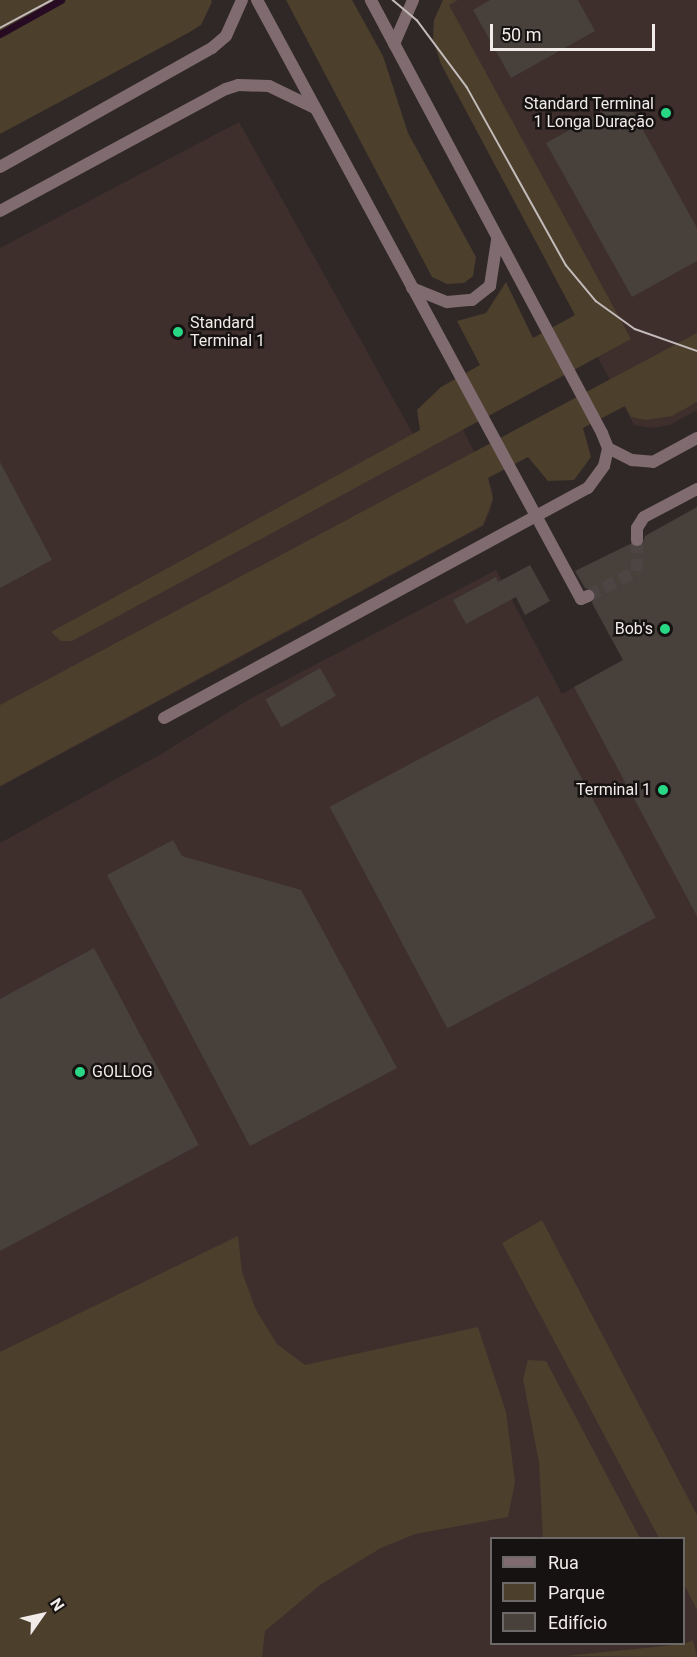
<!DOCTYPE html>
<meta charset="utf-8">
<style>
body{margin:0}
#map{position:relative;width:697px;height:1657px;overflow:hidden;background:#302827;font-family:Roboto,sans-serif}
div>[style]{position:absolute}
.built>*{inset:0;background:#3e2f2d}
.green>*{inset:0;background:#4c3f2c}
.stream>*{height:7px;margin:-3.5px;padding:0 3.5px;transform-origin:3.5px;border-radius:3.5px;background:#260b22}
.building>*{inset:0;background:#47403b;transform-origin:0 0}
.minor-tunnel>*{height:12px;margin-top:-6px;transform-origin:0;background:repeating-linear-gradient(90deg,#4d4544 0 12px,transparent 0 18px)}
.minor>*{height:12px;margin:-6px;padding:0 6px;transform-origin:6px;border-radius:6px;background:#7f6b70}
.tram>*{height:1.5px;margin:-0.75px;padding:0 0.75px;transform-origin:0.75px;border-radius:0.75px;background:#c2bbba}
.dots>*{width:16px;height:16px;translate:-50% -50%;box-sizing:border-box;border:3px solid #151211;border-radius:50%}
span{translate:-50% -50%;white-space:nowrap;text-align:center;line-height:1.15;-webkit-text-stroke:5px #151211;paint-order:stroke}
.poi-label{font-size:16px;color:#f1ebea}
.right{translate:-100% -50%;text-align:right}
.left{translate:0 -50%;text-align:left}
.legend{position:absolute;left:490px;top:1537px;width:195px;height:108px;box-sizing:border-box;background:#151211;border:2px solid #6d6968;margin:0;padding:8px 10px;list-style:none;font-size:18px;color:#f1ebea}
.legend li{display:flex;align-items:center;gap:12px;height:30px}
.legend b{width:30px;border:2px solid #6d6968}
.north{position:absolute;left:12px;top:1585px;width:60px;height:60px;-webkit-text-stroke:4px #151211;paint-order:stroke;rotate:56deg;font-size:16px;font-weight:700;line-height:24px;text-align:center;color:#f1ebea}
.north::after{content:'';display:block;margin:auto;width:21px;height:27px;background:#f1ebea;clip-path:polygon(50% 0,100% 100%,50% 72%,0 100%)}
.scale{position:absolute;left:490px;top:24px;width:165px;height:27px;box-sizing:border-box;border:3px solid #f1ebea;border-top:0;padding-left:8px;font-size:18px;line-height:21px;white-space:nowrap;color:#f1ebea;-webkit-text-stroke:4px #151211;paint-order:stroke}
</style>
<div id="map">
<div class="built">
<div style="clip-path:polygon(443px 0,697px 0,697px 410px,670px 425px,652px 428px,634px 425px,441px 64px,433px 40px,434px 20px)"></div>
<div style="clip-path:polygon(239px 122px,413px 434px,453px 411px,488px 478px,493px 493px,491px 509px,483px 526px,0 787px,0 248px)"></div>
<div style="clip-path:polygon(evenodd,496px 570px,562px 694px,697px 619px,697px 1657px,0 1657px,0 843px,163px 753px,248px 700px,496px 570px,492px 1538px,684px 1538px,684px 1644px,492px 1644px,492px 1538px)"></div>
</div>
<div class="green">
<div style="clip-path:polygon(0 0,211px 0,212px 2px,201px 25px,188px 33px,0 134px)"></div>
<div style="clip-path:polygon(286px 0,352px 0,383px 56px,408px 133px,476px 257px,473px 276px,464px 283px,447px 284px,432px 277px)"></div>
<div style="clip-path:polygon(443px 0,458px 0,449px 5px,631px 339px,72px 641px,61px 641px,51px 632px,420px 430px,417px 410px,441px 387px,480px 365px,457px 321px,486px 313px,506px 282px,533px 338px,575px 315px,441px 64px,433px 40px,434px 20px)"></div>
<div style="clip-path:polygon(697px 333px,697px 402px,672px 416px,646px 420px,631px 417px,625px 406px,583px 428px,591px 457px,574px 480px,548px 481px,528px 457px,488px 478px,493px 499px,483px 525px,0 786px,0 705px)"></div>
<div style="clip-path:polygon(542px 1220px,697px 1515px,697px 1610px,684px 1584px,684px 1538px,659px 1538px,502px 1243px)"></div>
<div style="clip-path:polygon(238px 1236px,242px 1272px,256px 1310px,277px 1344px,305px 1365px,478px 1327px,506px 1412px,515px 1482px,508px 1517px,415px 1534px,381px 1548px,320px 1585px,265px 1631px,262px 1657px,0 1657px,0 1352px)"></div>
<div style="clip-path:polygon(528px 1360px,546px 1361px,640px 1538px,543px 1538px,539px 1462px,523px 1379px)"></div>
<div style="clip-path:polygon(693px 1640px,697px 1657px,566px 1656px,684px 1644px)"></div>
</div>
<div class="stream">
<div style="left:0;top:34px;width:70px;rotate:-29.1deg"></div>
</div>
<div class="building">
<div style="clip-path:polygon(490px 0,578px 0,595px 31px,511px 78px,473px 10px)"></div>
<div style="clip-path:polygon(626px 99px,697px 228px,697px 261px,632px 297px,546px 143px)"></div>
<div style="clip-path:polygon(0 462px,52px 560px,0 588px)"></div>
<div style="clip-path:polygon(697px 507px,697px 916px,574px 687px,623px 660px,592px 603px,595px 592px,585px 588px,575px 571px,630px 544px,641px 547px,645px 536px)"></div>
<div style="clip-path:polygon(530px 565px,550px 601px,525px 615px,516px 597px,466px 624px,453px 600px,496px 577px,498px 582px)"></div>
<div style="left:320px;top:668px;width:32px;height:63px;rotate:60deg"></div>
<div style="left:538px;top:696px;width:251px;height:236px;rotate:62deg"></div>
<div style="clip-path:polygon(173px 840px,182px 856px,301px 890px,397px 1068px,250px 1146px,107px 875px)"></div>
<div style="clip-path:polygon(94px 948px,199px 1145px,0 1251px,0 999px)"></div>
</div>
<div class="minor-tunnel">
<div style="left:588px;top:596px;width:55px;rotate:-27deg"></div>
<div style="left:637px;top:571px;width:31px;rotate:-90deg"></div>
</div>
<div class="minor">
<div style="left:257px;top:0;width:681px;rotate:61.59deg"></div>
<div style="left:581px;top:599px;width:8px;rotate:-23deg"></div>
<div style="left:394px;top:44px;width:48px;rotate:-66.6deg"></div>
<div style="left:0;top:167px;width:243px;rotate:-29.3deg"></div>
<div style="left:212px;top:48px;width:18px;rotate:-41deg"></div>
<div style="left:226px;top:36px;width:39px;rotate:-66deg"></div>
<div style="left:0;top:211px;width:257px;rotate:-28.4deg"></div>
<div style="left:226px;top:89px;width:13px;rotate:-18deg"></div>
<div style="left:238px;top:85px;width:31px;rotate:2deg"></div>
<div style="left:269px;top:86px;width:51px;rotate:25.6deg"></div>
<div style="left:412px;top:288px;width:38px;rotate:22deg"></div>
<div style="left:447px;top:302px;width:25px;rotate:-5deg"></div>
<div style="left:472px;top:300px;width:23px;rotate:-38deg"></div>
<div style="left:490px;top:286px;width:47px;rotate:-81.3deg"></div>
<div style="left:608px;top:448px;width:27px;rotate:27deg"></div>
<div style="left:632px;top:460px;width:21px;rotate:5deg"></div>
<div style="left:653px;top:462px;width:50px;rotate:-28.6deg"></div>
<div style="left:637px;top:540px;width:12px;rotate:-90deg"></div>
<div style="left:637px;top:528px;width:13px;rotate:-58deg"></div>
<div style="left:644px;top:517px;width:60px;rotate:-27.8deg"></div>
<div style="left:164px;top:718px;width:482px;rotate:-28.5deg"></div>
<div style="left:588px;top:488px;width:27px;rotate:-54deg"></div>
<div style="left:604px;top:466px;width:18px;rotate:-77deg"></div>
<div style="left:608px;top:448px;width:16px;rotate:-112deg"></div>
<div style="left:602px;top:433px;width:491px;rotate:-118.1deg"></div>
</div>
<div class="tram">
<div style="left:393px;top:0;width:31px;rotate:40deg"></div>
<div style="left:417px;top:20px;width:84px;rotate:53.3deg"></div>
<div style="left:467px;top:87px;width:204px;rotate:60.9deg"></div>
<div style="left:566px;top:265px;width:47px;rotate:50.2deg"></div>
<div style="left:596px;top:301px;width:48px;rotate:35.7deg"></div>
<div style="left:635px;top:329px;width:66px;rotate:19.5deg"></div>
<div style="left:0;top:28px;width:59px;rotate:-28.3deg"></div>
</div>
<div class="dots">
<div style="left:666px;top:113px;background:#28d885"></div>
<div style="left:178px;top:332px;background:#28d885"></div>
<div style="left:665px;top:629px;background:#28d885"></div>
<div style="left:663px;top:790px;background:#28d885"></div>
<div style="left:80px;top:1072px;background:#28d885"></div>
</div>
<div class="poi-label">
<span class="right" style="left:654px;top:113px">Standard Terminal<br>1 Longa Duração</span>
<span class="left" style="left:190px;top:332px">Standard<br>Terminal 1</span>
<span class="right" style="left:653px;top:629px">Bob's</span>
<span class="right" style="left:651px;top:790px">Terminal 1</span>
<span class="left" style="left:92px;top:1072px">GOLLOG</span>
</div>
<ul class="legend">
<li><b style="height:8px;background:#7f6b70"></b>Rua</li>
<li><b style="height:16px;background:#4c3f2c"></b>Parque</li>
<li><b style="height:16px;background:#47403b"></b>Edifício</li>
</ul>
<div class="north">N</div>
<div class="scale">50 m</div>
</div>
